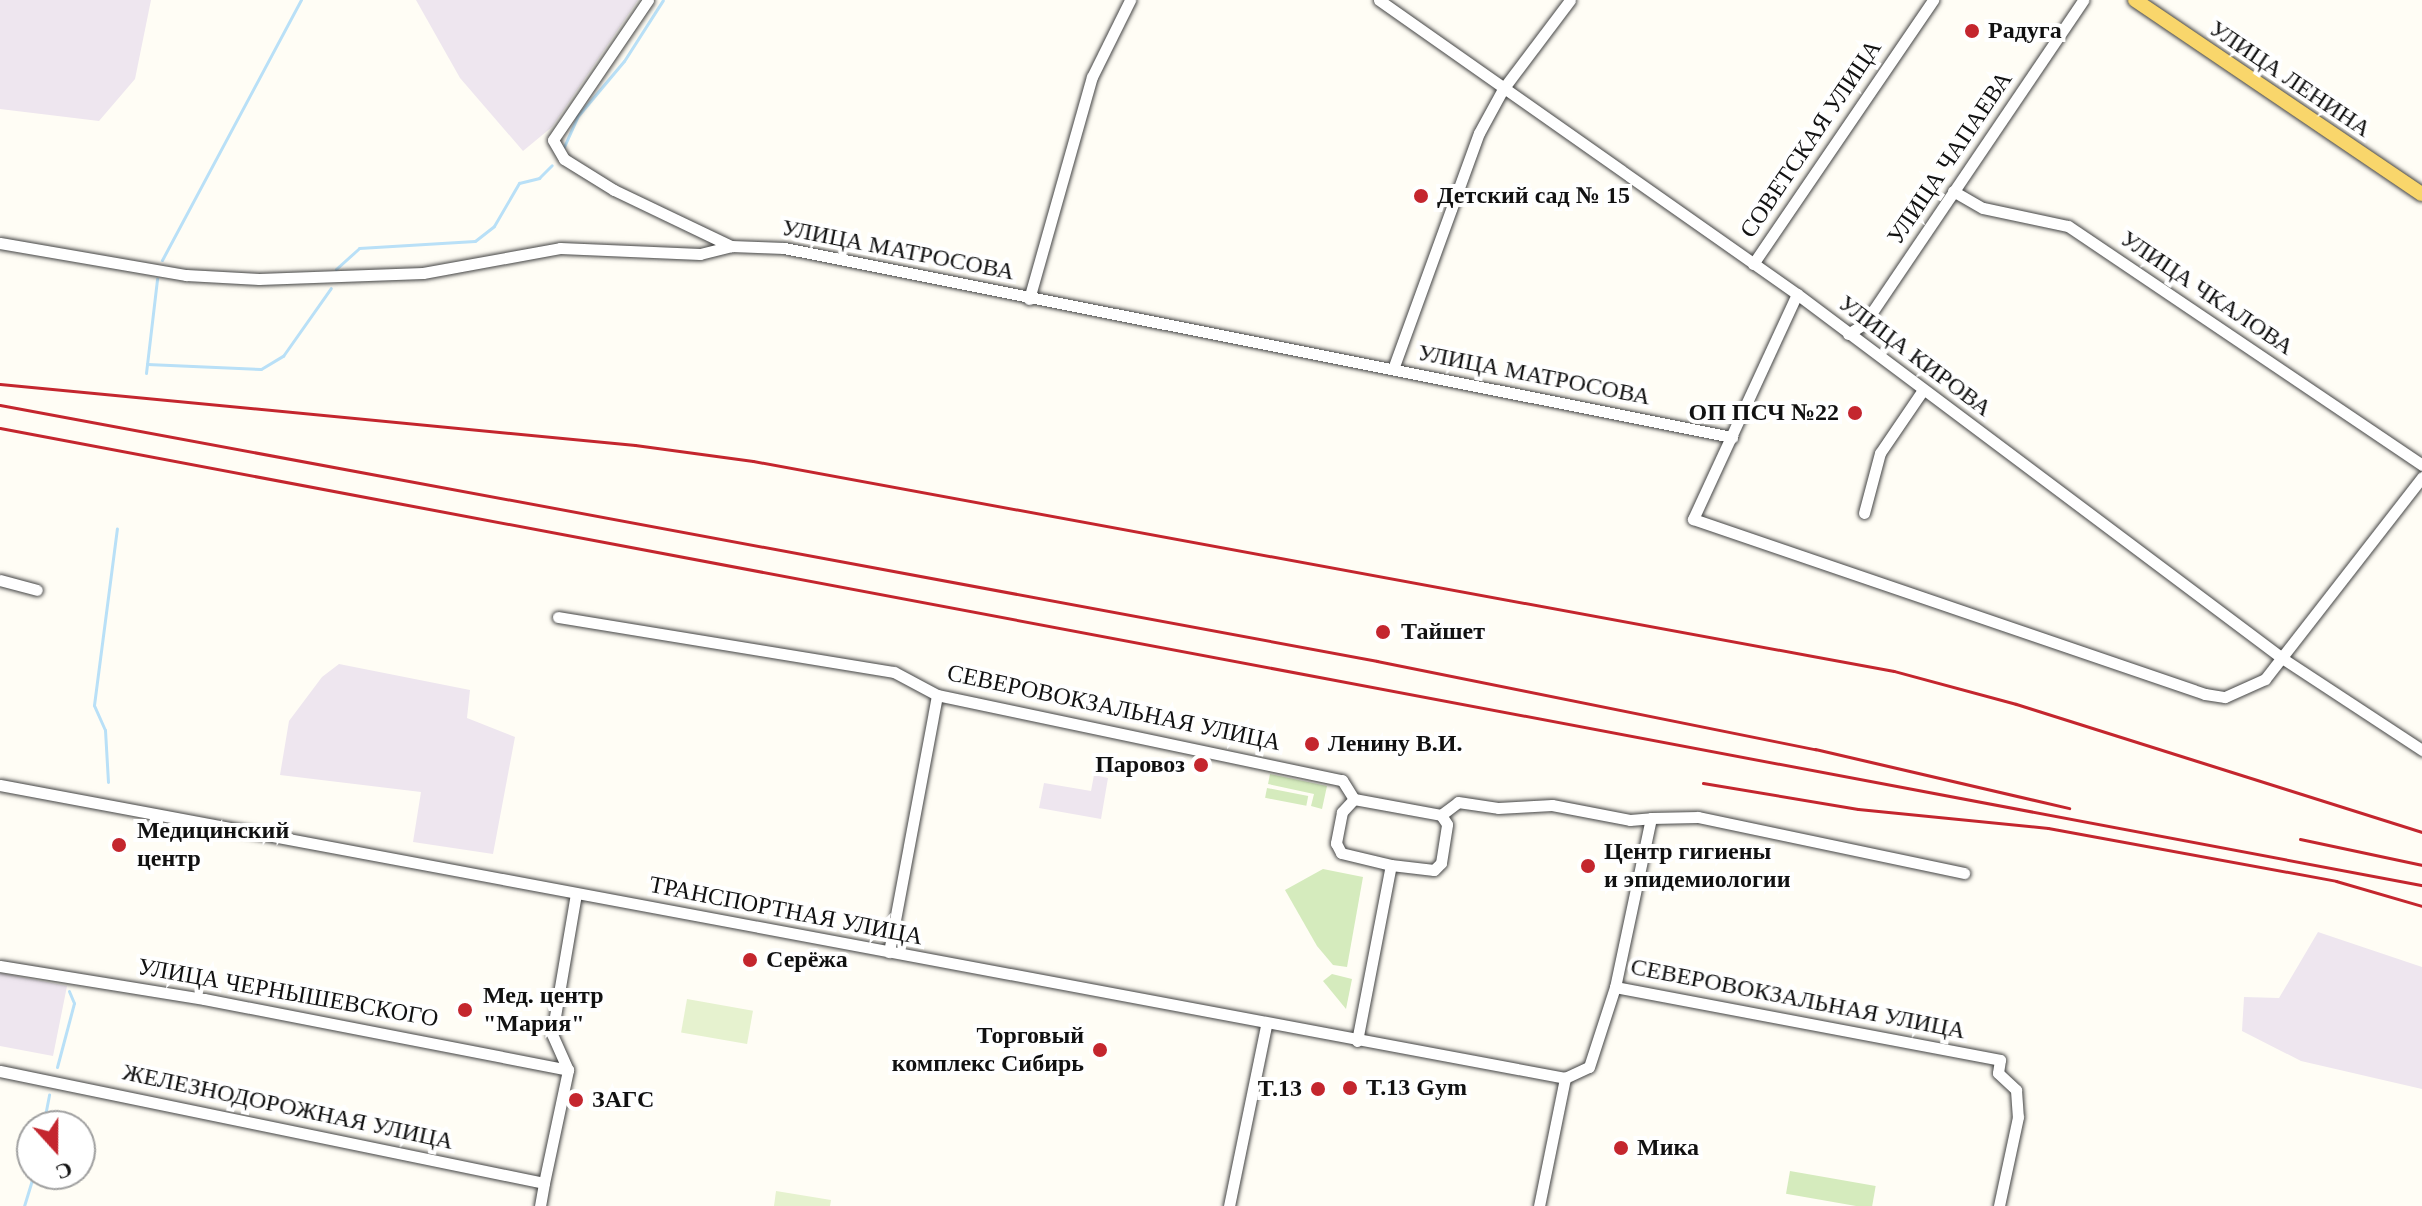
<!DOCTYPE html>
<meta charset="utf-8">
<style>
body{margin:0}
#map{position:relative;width:2422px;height:1206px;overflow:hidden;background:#fffdf5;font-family:"Times New Roman",serif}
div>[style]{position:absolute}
.industrial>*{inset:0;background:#eee6ef}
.green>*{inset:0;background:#d5ebbd;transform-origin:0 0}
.pitch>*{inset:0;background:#e6f2cf;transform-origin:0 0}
.stream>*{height:3px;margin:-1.5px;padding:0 1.5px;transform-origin:1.5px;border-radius:1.5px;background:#b9e0f7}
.roads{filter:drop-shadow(0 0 2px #444) drop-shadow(0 0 2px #444)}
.minor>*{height:11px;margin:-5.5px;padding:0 5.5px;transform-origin:5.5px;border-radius:5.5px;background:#fff}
.major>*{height:14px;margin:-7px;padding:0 7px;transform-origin:7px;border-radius:7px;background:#f9d66b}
.rail>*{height:3px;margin:-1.5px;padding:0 1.5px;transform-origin:1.5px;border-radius:1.5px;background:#c4262e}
.dots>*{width:22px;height:22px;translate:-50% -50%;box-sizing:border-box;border:4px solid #fff;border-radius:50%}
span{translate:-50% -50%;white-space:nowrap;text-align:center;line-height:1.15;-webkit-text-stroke:8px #fff;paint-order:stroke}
.poi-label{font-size:24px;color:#111;font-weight:700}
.left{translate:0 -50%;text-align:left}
.right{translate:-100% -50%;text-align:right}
.street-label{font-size:24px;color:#111}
.north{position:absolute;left:16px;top:1110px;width:80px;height:80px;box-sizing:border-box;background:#fff;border:2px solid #a0a0a0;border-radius:50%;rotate:159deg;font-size:22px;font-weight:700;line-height:32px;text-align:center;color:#111}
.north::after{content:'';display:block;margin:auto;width:28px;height:36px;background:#c4262e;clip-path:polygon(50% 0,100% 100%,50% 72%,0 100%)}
</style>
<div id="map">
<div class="industrial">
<div style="clip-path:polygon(0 0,151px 0,135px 79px,99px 121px,0 109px)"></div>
<div style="clip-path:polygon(416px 0,638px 0,552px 127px,523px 151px,460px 78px)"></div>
<div style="clip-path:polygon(339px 664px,470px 690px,467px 718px,515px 737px,493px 854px,413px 842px,421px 792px,280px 775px,289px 721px,322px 677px)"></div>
<div style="clip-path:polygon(1094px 775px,1108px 778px,1101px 819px,1039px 808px,1044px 783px,1091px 791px)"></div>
<div style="clip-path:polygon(2318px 932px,2422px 967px,2422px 1089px,2301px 1061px,2242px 1031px,2244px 997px,2279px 998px)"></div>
<div style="clip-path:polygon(0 973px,67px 986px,53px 1056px,0 1046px)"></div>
</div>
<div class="green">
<div style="clip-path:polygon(1270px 774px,1327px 786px,1322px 809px,1311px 806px,1314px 794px,1268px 784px)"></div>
<div style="left:1267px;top:788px;width:42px;height:10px;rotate:11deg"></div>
<div style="clip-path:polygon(1323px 869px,1363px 877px,1347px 967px,1333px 965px,1317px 946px,1285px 890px)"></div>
<div style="clip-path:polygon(1332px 974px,1352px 979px,1346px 1009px,1323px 981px)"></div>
<div style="left:1790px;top:1171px;width:87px;height:23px;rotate:10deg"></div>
</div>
<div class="pitch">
<div style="left:687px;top:999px;width:67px;height:34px;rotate:10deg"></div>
<div style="clip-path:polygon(776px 1191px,831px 1200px,830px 1206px,774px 1206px)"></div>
</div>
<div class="stream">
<div style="left:563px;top:149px;width:35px;rotate:-66deg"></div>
<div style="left:577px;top:117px;width:73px;rotate:-50deg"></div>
<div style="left:624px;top:61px;width:72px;rotate:-57.4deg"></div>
<div style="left:162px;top:260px;width:295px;rotate:-61.9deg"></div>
<div style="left:336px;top:269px;width:31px;rotate:-42deg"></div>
<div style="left:359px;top:248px;width:116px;rotate:-3.5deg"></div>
<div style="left:475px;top:241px;width:24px;rotate:-38deg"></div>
<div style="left:494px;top:226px;width:50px;rotate:-59.8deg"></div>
<div style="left:519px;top:183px;width:21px;rotate:-14deg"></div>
<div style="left:539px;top:178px;width:18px;rotate:-45deg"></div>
<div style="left:147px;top:364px;width:114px;rotate:2.5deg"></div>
<div style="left:261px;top:369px;width:26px;rotate:-31deg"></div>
<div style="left:283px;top:356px;width:83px;rotate:-54.8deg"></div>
<div style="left:146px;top:373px;width:95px;rotate:-83.3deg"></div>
<div style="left:108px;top:782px;width:52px;rotate:-93.3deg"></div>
<div style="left:105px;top:730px;width:27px;rotate:-114deg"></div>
<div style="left:94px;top:705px;width:178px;rotate:-82.6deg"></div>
<div style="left:57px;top:1067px;width:66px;rotate:-75.1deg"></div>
<div style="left:74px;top:1003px;width:13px;rotate:-113deg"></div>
<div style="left:43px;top:1126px;width:32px;rotate:-79deg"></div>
<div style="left:24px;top:1206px;width:34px;rotate:-73deg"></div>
</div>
<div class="roads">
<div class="minor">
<div style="left:648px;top:0;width:169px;rotate:124.2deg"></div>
<div style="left:553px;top:140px;width:22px;rotate:60deg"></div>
<div style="left:564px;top:159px;width:59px;rotate:31.8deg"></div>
<div style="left:614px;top:190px;width:130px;rotate:25.6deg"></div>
<div style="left:1379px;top:0;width:511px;rotate:35.12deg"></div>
<div style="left:1797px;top:294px;width:606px;rotate:36.89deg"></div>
<div style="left:2282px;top:658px;width:168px;rotate:33.3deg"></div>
<div style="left:1953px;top:191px;width:34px;rotate:30deg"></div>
<div style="left:1983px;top:208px;width:87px;rotate:12deg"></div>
<div style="left:2068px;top:226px;width:427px;rotate:34deg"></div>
<div style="left:0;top:243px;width:189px;rotate:9.8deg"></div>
<div style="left:186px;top:275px;width:73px;rotate:3.1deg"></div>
<div style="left:259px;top:279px;width:164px;rotate:-2.1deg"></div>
<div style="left:423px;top:273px;width:139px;rotate:-10.3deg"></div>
<div style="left:560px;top:248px;width:140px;rotate:2.5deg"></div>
<div style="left:700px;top:254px;width:32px;rotate:-14deg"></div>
<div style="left:731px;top:246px;width:53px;rotate:2.2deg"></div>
<div style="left:784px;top:248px;width:967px;rotate:11.28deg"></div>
<div style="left:1753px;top:264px;width:320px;rotate:-55.7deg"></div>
<div style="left:1797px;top:294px;width:248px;rotate:114.8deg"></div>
<div style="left:1693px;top:519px;width:541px;rotate:18.87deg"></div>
<div style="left:2205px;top:694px;width:20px;rotate:9deg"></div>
<div style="left:2225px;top:697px;width:44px;rotate:-24.2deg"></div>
<div style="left:2265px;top:679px;width:256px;rotate:-52.1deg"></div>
<div style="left:1029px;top:299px;width:231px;rotate:-74.2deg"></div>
<div style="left:1092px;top:77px;width:86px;rotate:-63.7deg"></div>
<div style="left:1848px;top:334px;width:19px;rotate:-32deg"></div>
<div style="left:1864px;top:324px;width:391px;rotate:-55.9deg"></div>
<div style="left:1393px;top:369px;width:251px;rotate:-70deg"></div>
<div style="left:1479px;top:133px;width:50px;rotate:-61.4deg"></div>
<div style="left:1503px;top:89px;width:111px;rotate:-53deg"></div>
<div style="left:1864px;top:513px;width:62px;rotate:-75.1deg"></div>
<div style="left:1880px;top:453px;width:76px;rotate:-55.7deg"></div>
<div style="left:0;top:580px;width:38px;rotate:15deg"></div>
<div style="left:558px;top:617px;width:340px;rotate:9.3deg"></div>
<div style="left:894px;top:672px;width:49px;rotate:28.1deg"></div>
<div style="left:937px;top:695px;width:414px;rotate:11.9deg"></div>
<div style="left:1342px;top:780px;width:22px;rotate:58deg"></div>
<div style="left:1354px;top:799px;width:88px;rotate:10.4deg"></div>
<div style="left:1441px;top:815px;width:21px;rotate:-37deg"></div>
<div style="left:1458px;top:802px;width:40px;rotate:8.5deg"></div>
<div style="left:1498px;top:808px;width:54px;rotate:-3.2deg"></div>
<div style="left:1552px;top:805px;width:79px;rotate:10.9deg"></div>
<div style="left:1630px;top:820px;width:21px;rotate:-5deg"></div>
<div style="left:1651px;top:818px;width:173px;rotate:102deg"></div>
<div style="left:1615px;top:987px;width:392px;rotate:10.7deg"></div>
<div style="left:2000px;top:1060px;width:13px;rotate:99deg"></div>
<div style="left:1998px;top:1073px;width:25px;rotate:43deg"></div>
<div style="left:2016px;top:1090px;width:27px;rotate:86deg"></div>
<div style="left:2018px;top:1117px;width:91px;rotate:102.1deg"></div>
<div style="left:0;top:785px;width:1592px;rotate:10.6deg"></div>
<div style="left:1565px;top:1078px;width:26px;rotate:-25deg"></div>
<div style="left:1589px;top:1067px;width:84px;rotate:-72deg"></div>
<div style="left:1354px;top:799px;width:18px;rotate:133deg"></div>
<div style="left:1342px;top:812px;width:32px;rotate:101deg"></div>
<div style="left:1336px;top:843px;width:11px;rotate:63deg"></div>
<div style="left:1341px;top:853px;width:51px;rotate:13.5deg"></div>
<div style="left:1391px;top:865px;width:43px;rotate:6.6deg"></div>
<div style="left:1434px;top:870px;width:10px;rotate:-45deg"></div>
<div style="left:1441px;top:863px;width:39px;rotate:-81deg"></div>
<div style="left:1447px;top:824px;width:11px;rotate:-124deg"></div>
<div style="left:1651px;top:818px;width:47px;rotate:-1.2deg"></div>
<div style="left:1698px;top:817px;width:272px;rotate:11.9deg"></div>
<div style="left:889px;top:952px;width:261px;rotate:-79.4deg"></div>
<div style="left:0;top:966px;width:207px;rotate:9.2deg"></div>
<div style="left:204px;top:999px;width:371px;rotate:11deg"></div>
<div style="left:1357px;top:1041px;width:179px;rotate:-79.1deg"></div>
<div style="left:0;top:1071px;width:555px;rotate:11.63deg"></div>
<div style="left:544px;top:1183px;width:116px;rotate:-78deg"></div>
<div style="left:568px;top:1070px;width:39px;rotate:-114deg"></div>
<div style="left:552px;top:1034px;width:142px;rotate:-80.3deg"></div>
<div style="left:540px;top:1206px;width:23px;rotate:-80deg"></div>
<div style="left:1229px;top:1206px;width:185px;rotate:-78.4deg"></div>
<div style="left:1539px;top:1206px;width:131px;rotate:-78.5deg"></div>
</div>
<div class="major">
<div style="left:2135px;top:0;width:346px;rotate:34.1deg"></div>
</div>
</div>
<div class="rail">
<div style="left:0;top:384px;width:638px;rotate:5.49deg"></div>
<div style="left:635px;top:445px;width:119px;rotate:7.7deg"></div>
<div style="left:753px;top:461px;width:1160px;rotate:10.43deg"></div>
<div style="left:1894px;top:671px;width:126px;rotate:15.1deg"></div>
<div style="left:2016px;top:704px;width:426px;rotate:17.5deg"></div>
<div style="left:0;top:405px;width:1401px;rotate:10.53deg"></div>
<div style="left:1377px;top:661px;width:447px;rotate:11.4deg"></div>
<div style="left:1815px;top:749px;width:261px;rotate:13.1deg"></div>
<div style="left:0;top:428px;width:2465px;rotate:10.69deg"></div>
<div style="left:1703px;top:783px;width:157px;rotate:9.5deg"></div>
<div style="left:1858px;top:809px;width:191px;rotate:5.7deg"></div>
<div style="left:2048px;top:828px;width:293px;rotate:10.4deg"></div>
<div style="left:2336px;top:881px;width:90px;rotate:16.2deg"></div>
<div style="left:2300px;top:839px;width:125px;rotate:12deg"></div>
</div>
<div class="dots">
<div style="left:1972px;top:31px;background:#c4262e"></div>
<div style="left:1421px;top:196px;background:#c4262e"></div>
<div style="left:1855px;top:413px;background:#c4262e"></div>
<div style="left:1383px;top:632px;background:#c4262e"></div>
<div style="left:1312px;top:744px;background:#c4262e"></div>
<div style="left:1201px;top:765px;background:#c4262e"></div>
<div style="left:119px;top:845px;background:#c4262e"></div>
<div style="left:1588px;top:866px;background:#c4262e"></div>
<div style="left:750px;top:960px;background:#c4262e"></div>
<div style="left:465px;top:1010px;background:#c4262e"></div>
<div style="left:1100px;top:1050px;background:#c4262e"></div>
<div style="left:1350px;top:1088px;background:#c4262e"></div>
<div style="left:1318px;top:1089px;background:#c4262e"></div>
<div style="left:576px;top:1100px;background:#c4262e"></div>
<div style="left:1621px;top:1148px;background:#c4262e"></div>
</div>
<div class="poi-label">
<span class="left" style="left:1988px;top:31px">Радуга</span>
<span class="left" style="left:1437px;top:196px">Детский сад № 15</span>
<span class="right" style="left:1839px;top:413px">ОП ПСЧ №22</span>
<span class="left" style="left:1401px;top:632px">Тайшет</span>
<span class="left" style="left:1328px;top:744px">Ленину В.И.</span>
<span class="right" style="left:1185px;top:765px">Паровоз</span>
<span class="left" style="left:137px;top:845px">Медицинский<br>центр</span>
<span class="left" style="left:1604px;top:866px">Центр гигиены<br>и эпидемиологии</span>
<span class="left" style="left:766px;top:960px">Серёжа</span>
<span class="left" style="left:483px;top:1010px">Мед. центр<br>"Мария"</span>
<span class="right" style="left:1084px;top:1050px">Торговый<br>комплекс Сибирь</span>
<span class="left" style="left:1366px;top:1088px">T.13 Gym</span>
<span class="right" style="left:1302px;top:1089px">T.13</span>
<span class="left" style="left:592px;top:1100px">ЗАГС</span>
<span class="left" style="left:1637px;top:1148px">Мика</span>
</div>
<div class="street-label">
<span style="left:2290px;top:79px;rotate:34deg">УЛИЦА ЛЕНИНА</span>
<span style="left:1811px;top:139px;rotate:-56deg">СОВЕТСКАЯ УЛИЦА</span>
<span style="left:1950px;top:158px;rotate:-56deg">УЛИЦА ЧАПАЕВА</span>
<span style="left:898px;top:250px;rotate:11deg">УЛИЦА МАТРОСОВА</span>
<span style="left:2207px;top:293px;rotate:34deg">УЛИЦА ЧКАЛОВА</span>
<span style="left:1915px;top:356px;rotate:37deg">УЛИЦА КИРОВА</span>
<span style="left:1534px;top:375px;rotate:11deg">УЛИЦА МАТРОСОВА</span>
<span style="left:1114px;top:708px;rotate:12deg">СЕВЕРОВОКЗАЛЬНАЯ УЛИЦА</span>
<span style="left:786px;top:911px;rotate:11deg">ТРАНСПОРТНАЯ УЛИЦА</span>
<span style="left:288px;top:993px;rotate:10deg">УЛИЦА ЧЕРНЫШЕВСКОГО</span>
<span style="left:1798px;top:999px;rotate:11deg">СЕВЕРОВОКЗАЛЬНАЯ УЛИЦА</span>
<span style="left:288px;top:1107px;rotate:12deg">ЖЕЛЕЗНОДОРОЖНАЯ УЛИЦА</span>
</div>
<div class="north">С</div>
</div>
